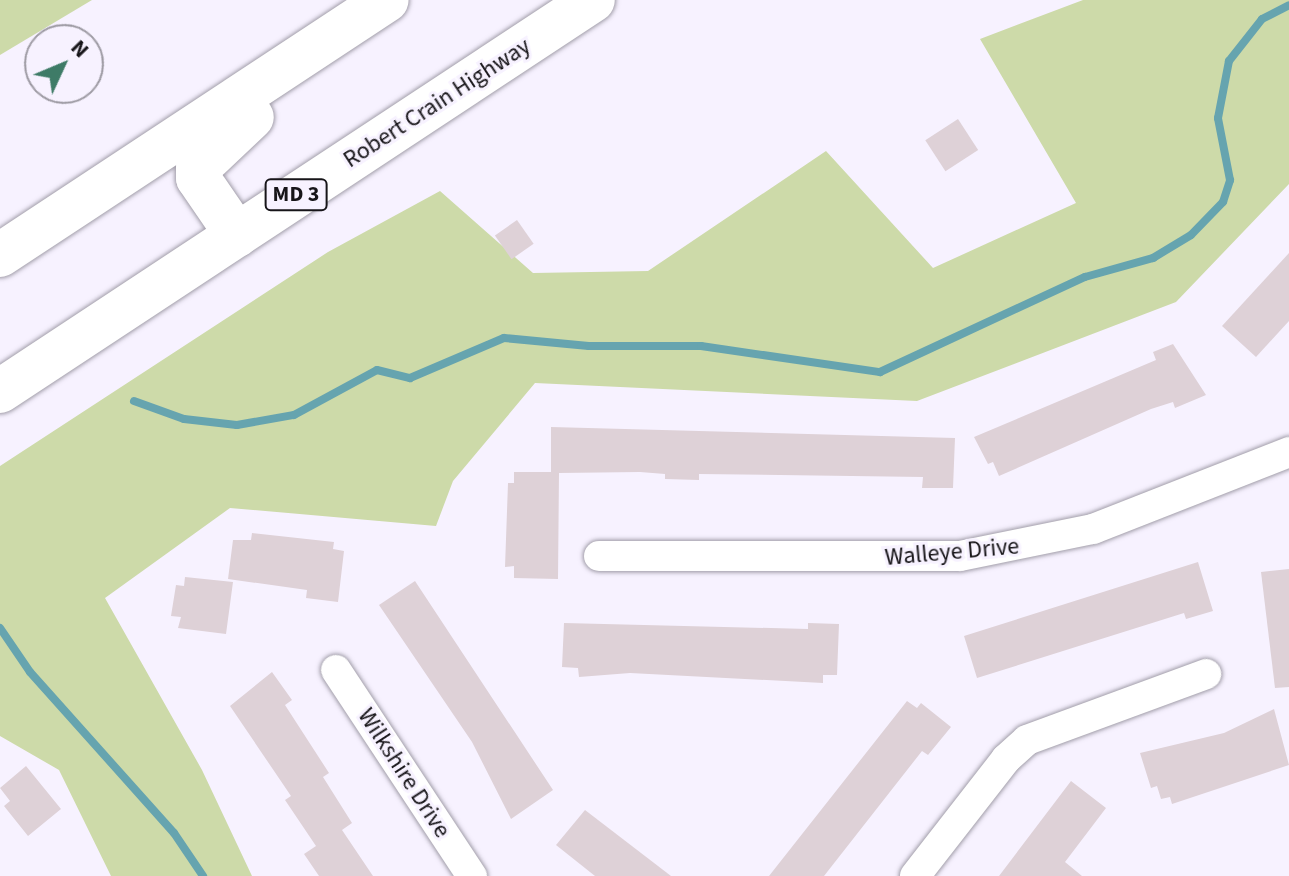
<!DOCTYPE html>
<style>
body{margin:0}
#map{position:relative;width:1289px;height:876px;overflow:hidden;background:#f7f2ff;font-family:"Source Sans 3",sans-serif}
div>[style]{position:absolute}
.green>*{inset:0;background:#cddaa9}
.stream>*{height:8px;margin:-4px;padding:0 4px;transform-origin:4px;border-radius:4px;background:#66a4af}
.building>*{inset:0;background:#ded1d7;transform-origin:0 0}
.roads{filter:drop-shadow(0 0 2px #a29eaa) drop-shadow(0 0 2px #a29eaa)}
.street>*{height:30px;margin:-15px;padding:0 15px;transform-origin:15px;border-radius:15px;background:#fff}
.highway>*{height:44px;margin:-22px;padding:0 22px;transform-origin:22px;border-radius:22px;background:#fff}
span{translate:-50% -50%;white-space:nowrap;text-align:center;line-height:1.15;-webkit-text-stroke:6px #f7f2ff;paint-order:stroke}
.shield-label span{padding:2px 6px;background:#f7f2ff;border:2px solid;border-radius:6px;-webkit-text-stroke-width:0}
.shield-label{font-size:22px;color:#171519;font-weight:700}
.street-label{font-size:24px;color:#171519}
.north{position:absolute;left:24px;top:24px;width:80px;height:80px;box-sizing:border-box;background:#f7f2ff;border:2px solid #9d9aa3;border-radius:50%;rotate:46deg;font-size:22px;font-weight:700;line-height:32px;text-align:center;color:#171519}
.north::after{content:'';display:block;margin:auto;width:28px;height:36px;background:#3e7b67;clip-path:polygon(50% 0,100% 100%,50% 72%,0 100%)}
</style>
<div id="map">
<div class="green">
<div style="clip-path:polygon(0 0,92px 0,0 55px)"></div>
<div style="clip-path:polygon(1083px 0,1289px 0,1289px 184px,1176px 302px,917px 401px,535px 383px,453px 481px,436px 526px,230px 508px,105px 598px,202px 770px,252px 876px,111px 876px,59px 770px,0 736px,0 466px,328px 252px,440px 191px,533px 273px,648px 271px,826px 151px,933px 268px,1076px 203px,980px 39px)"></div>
</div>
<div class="stream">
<div style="left:134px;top:401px;width:53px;rotate:19.8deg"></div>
<div style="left:184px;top:419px;width:53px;rotate:6.5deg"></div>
<div style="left:237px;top:425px;width:58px;rotate:-10deg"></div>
<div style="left:294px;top:415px;width:94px;rotate:-28.5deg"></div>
<div style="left:377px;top:370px;width:34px;rotate:14deg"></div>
<div style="left:410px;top:378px;width:102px;rotate:-23.1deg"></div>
<div style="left:504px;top:338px;width:85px;rotate:5.4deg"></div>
<div style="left:589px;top:346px;width:112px"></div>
<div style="left:701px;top:346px;width:181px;rotate:8.3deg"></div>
<div style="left:880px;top:372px;width:226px;rotate:-24.9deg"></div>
<div style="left:1085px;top:277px;width:71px;rotate:-15.6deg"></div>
<div style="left:1153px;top:258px;width:44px;rotate:-31.2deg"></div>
<div style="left:1191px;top:235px;width:46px;rotate:-45.9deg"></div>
<div style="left:1223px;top:202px;width:23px;rotate:-72deg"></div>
<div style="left:1230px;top:180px;width:63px;rotate:-101deg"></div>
<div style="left:1218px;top:118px;width:58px;rotate:-79.1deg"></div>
<div style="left:1229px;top:61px;width:53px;rotate:-51.8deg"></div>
<div style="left:1262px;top:19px;width:30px;rotate:-27deg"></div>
<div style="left:0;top:628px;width:53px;rotate:55.7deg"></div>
<div style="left:30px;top:672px;width:216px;rotate:48.2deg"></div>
<div style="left:174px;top:833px;width:52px;rotate:56deg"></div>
</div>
<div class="building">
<div style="left:958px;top:119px;width:37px;height:39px;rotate:57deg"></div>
<div style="left:517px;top:220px;width:29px;height:27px;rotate:55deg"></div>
<div style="clip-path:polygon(1289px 253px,1289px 321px,1256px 357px,1222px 326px)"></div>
<div style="clip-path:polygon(1173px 344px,1206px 395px,1175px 408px,1173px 402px,1151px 409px,999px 476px,993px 462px,988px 464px,974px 437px,1156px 360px,1153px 352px)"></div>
<div style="clip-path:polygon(551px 427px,955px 438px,953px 488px,922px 488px,923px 477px,699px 474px,699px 480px,665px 479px,665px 474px,640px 472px,559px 473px,558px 579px,514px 578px,514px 566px,505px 567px,508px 483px,514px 483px,514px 472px,551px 472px)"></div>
<div style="clip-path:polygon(252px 533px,334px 542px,333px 549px,344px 551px,338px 602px,306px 598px,307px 590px,228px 579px,233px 540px,251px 540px)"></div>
<div style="clip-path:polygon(1198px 562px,1213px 611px,1186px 619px,1184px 613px,977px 678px,964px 636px)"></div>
<div style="clip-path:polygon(1289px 569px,1289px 687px,1275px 688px,1261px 572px)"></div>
<div style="clip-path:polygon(185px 577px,233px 582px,226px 634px,178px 628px,181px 617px,171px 616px,176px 585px,184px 586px)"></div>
<div style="clip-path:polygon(415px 581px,553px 790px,511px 819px,472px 742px,379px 605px)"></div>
<div style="clip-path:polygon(564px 623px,808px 629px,808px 623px,839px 624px,837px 675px,823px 675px,823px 683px,630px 673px,579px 677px,578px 668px,562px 667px)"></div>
<div style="clip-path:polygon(272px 672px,292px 700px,285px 705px,329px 773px,323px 777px,352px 823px,342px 830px,373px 876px,319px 876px,304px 854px,316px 846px,285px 800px,291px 796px,230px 706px)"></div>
<div style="clip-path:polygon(907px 701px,917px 708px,921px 703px,951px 727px,928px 755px,922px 751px,824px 876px,769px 876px)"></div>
<div style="clip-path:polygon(1274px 709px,1289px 765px,1172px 804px,1170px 797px,1161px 799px,1157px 786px,1151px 788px,1140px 753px,1224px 733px)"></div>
<div style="clip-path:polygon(26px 766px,61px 809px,28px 836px,4px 806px,10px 801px,0 788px)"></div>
<div style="clip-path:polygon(1071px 781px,1106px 808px,1065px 862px,1082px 876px,999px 876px)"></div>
<div style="clip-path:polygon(585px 810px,671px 876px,595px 876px,556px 845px)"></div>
</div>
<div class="roads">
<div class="street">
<div style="left:599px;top:556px;width:361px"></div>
<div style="left:960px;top:556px;width:136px;rotate:-11.5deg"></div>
<div style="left:1093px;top:529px;width:211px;rotate:-21.4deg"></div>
<div style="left:336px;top:670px;width:247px;rotate:56.6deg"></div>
<div style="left:915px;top:876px;width:148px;rotate:-52.1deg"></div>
<div style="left:1006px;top:759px;width:28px;rotate:-42deg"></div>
<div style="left:1027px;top:740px;width:191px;rotate:-20.2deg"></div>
</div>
<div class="highway">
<div style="left:237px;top:235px;width:69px;rotate:-124.4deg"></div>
<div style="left:198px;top:178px;width:10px;rotate:-90deg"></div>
<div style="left:198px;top:168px;width:74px;rotate:-43.4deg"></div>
<div style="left:0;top:255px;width:463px;rotate:-33.4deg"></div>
<div style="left:0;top:391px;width:710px;rotate:-33.4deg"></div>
</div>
</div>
<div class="shield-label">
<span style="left:296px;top:195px">MD 3</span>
</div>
<div class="street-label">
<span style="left:437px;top:103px;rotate:-33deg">Robert Crain Highway</span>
<span style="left:952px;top:552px;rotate:-5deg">Walleye Drive</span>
<span style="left:404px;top:773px;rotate:57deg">Wilkshire Drive</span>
</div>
<div class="north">N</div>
</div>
